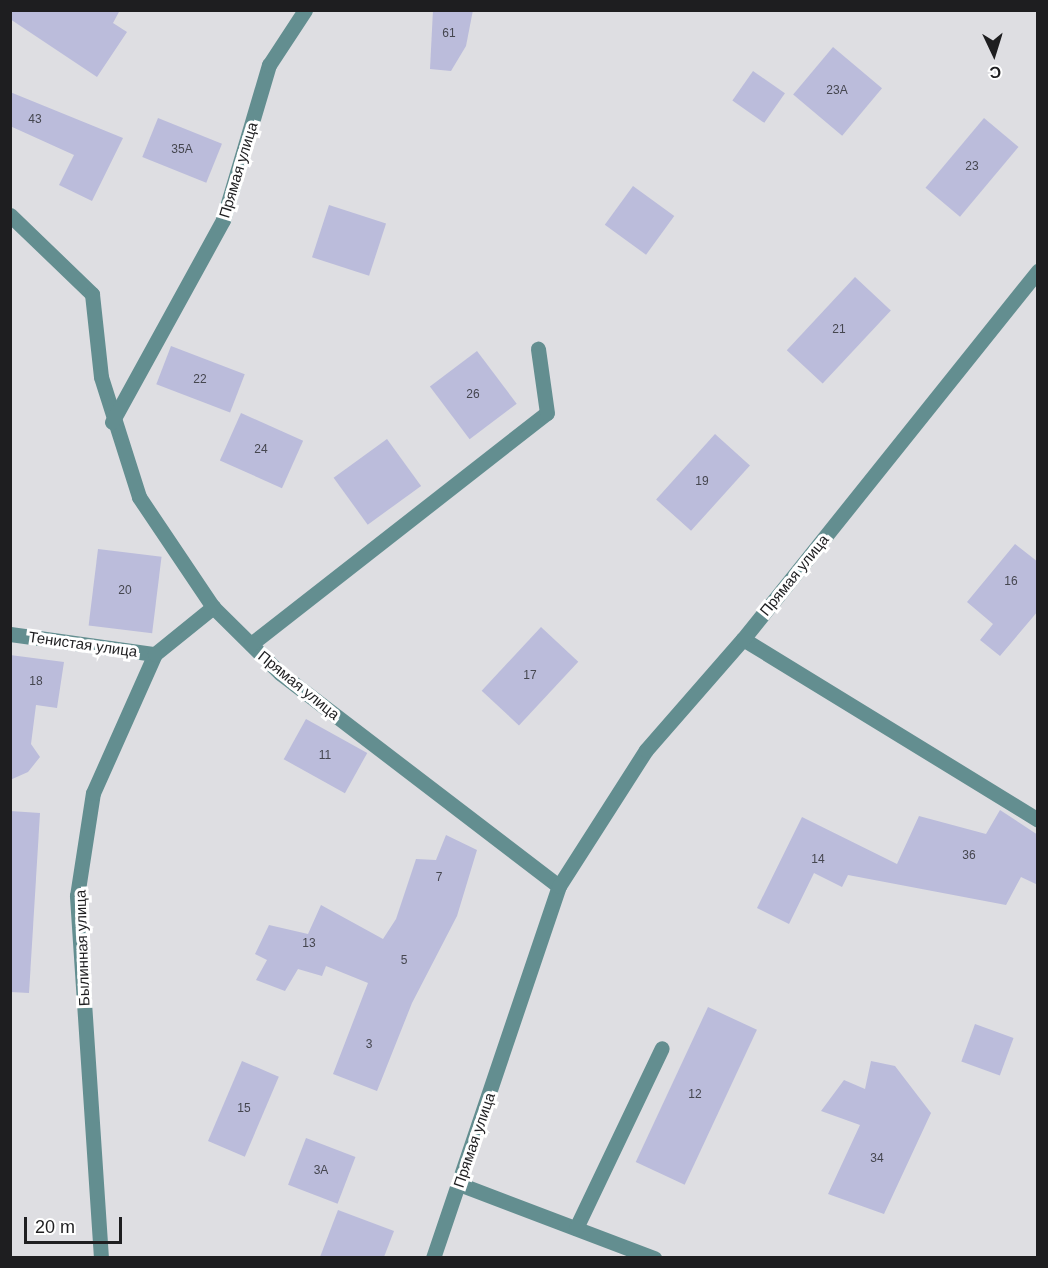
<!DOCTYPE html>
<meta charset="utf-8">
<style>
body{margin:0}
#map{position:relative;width:1048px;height:1268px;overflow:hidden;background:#dedee2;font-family:Arial,sans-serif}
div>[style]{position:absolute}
.building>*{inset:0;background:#bbbcdb;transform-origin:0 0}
.minor>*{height:15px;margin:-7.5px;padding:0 7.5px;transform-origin:7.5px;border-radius:7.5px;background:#638e90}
span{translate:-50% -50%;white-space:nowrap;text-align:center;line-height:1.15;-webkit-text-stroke:6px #fff;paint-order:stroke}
.number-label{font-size:12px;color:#45464f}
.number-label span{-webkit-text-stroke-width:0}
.street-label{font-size:15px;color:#1e1e20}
.frame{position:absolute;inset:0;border:12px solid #1e1e20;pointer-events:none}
.north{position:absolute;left:964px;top:24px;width:60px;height:60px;-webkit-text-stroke:4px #fff;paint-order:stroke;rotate:176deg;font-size:16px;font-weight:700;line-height:24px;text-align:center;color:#1e1e20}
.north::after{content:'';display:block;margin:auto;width:21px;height:27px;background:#1e1e20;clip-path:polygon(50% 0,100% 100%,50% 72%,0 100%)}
.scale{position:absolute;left:24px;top:1217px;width:98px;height:27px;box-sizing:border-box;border:3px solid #1e1e20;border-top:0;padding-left:8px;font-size:18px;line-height:21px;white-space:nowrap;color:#1e1e20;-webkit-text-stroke:4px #fff;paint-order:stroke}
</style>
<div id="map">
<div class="building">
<div style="clip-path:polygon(10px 10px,120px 10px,113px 23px,127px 32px,97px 77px,10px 19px)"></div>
<div style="clip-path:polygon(433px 10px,473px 10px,466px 46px,451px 71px,430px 69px)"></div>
<div style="left:833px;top:47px;width:64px;height:62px;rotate:40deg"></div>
<div style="left:753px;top:71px;width:39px;height:36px;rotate:35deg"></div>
<div style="clip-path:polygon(10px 92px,123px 138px,92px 201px,59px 185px,74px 155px,10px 126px)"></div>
<div style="left:158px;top:118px;width:69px;height:42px;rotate:22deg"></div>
<div style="left:984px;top:118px;width:45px;height:91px;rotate:40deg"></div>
<div style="left:633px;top:186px;width:51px;height:48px;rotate:36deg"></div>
<div style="left:329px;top:205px;width:60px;height:55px;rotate:18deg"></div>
<div style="left:855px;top:277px;width:49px;height:100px;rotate:43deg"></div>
<div style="left:171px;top:346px;width:79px;height:41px;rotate:21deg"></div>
<div style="left:477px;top:351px;width:66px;height:59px;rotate:53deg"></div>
<div style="left:241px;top:413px;width:68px;height:52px;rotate:24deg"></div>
<div style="left:715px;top:434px;width:47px;height:88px;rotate:42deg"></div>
<div style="left:387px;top:439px;width:58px;height:66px;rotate:54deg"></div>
<div style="clip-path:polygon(1015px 544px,1038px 562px,1038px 611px,1000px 656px,980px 640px,993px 624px,967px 602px)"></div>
<div style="left:98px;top:549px;width:64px;height:77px;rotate:7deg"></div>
<div style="left:541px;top:627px;width:51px;height:87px;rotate:43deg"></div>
<div style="clip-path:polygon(10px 655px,64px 662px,57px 708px,36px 705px,31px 744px,40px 757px,28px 772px,10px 780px)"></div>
<div style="left:306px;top:719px;width:70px;height:46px;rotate:29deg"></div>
<div style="clip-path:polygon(1000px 810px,1038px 835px,1038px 885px,1021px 877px,1006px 905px,848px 875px,842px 887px,814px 873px,789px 924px,757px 908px,802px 817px,897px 864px,919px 816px,986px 834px)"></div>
<div style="clip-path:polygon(10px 811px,40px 813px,29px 993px,10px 992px)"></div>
<div style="clip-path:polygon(446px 835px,477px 850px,457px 916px,412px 1003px,377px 1091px,333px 1074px,368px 983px,326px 966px,322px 976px,298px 969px,285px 991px,256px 980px,267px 960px,255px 954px,269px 925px,308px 934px,321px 905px,383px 939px,396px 919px,416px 859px,436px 860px)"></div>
<div style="left:708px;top:1007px;width:54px;height:171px;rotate:25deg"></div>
<div style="left:975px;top:1024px;width:41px;height:40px;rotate:20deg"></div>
<div style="left:242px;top:1061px;width:40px;height:87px;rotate:23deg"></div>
<div style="clip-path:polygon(871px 1061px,895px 1066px,931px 1113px,884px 1214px,828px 1194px,860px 1125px,821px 1111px,844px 1080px,865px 1089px)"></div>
<div style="left:306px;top:1138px;width:53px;height:50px;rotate:21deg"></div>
<div style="clip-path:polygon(338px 1210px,394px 1231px,384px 1257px,320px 1257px)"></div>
</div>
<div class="minor">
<div style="left:10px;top:215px;width:114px;rotate:43.9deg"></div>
<div style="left:92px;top:294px;width:83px;rotate:83.8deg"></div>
<div style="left:101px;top:377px;width:126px;rotate:72.4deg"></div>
<div style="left:139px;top:497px;width:133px;rotate:56.1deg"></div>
<div style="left:213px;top:607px;width:94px;rotate:44.6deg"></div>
<div style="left:280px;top:673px;width:351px;rotate:37.4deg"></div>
<div style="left:112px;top:422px;width:230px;rotate:-61.2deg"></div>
<div style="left:223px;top:220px;width:162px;rotate:-73.5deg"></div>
<div style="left:269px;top:65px;width:66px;rotate:-56.8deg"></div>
<div style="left:10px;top:634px;width:146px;rotate:7.9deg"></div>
<div style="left:743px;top:639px;width:346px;rotate:31.5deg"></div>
<div style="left:251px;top:644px;width:375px;rotate:-38deg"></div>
<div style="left:547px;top:413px;width:65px;rotate:-98deg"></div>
<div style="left:459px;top:1184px;width:209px;rotate:20.8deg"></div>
<div style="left:576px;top:1228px;width:199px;rotate:-64.5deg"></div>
<div style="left:101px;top:1258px;width:363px;rotate:-93.8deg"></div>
<div style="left:77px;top:896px;width:104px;rotate:-81.2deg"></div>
<div style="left:93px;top:793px;width:152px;rotate:-66deg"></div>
<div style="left:155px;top:654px;width:75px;rotate:-39deg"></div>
<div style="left:433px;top:1258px;width:393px;rotate:-71.3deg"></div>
<div style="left:559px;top:886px;width:161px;rotate:-57.4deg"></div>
<div style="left:646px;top:750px;width:147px;rotate:-48.9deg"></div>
<div style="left:743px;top:639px;width:472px;rotate:-51.3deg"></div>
</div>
<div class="number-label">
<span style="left:449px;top:34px">61</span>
<span style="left:837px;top:91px">23А</span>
<span style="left:35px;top:120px">43</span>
<span style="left:182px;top:150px">35А</span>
<span style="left:972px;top:167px">23</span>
<span style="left:839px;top:330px">21</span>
<span style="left:200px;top:380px">22</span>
<span style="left:473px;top:395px">26</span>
<span style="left:261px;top:450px">24</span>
<span style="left:702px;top:482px">19</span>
<span style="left:1011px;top:582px">16</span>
<span style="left:125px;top:591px">20</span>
<span style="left:530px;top:676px">17</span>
<span style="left:36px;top:682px">18</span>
<span style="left:325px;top:756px">11</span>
<span style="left:969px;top:856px">36</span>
<span style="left:818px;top:860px">14</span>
<span style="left:439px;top:878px">7</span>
<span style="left:309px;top:944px">13</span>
<span style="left:404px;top:961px">5</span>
<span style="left:369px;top:1045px">3</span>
<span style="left:695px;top:1095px">12</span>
<span style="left:244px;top:1109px">15</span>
<span style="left:877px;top:1159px">34</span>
<span style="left:321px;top:1171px">3А</span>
</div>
<div class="street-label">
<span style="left:238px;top:170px;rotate:-73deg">Прямая улица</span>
<span style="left:794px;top:575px;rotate:-51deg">Прямая улица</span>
<span style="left:83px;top:644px;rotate:8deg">Тенистая улица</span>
<span style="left:299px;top:685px;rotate:39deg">Прямая улица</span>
<span style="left:82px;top:948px;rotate:-92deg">Былинная улица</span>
<span style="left:474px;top:1140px;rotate:-71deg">Прямая улица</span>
</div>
<div class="frame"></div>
<div class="north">С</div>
<div class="scale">20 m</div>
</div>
